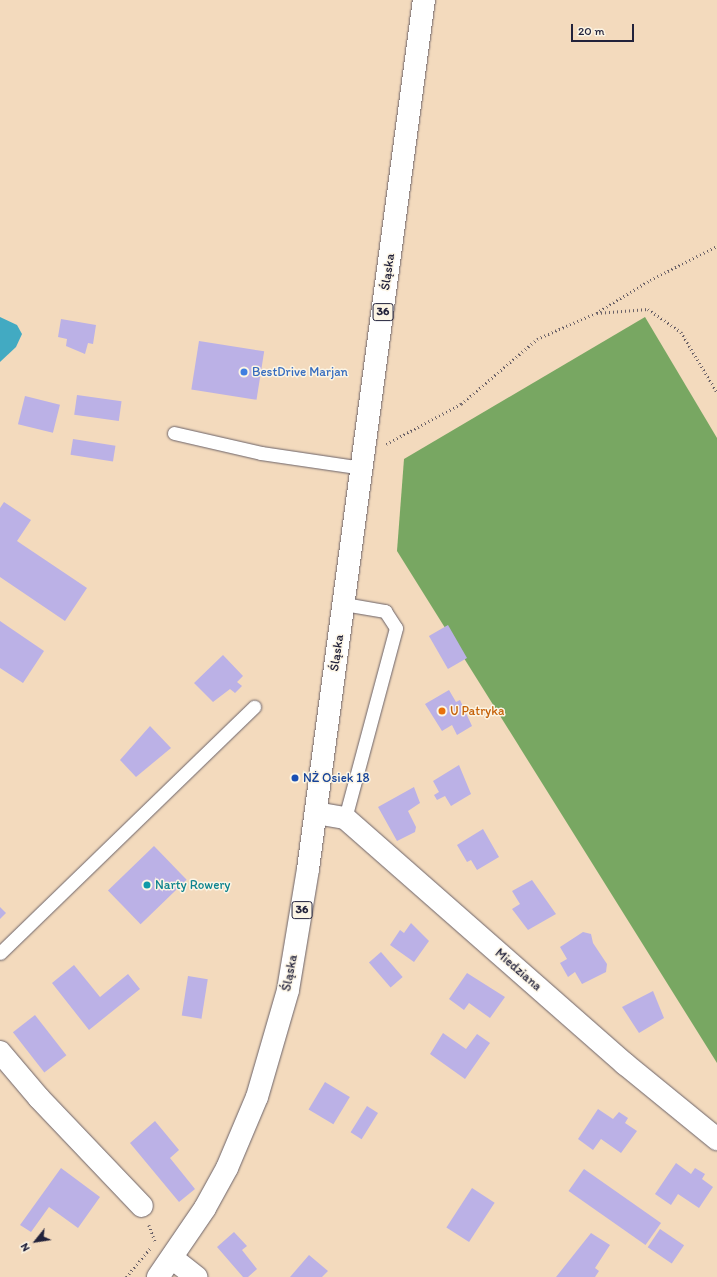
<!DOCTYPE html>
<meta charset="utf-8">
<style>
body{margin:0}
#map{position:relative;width:717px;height:1277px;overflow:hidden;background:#f3dabd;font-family:Itim,sans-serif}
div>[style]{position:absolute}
.forest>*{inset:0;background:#78a762}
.water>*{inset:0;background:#42aac2}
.building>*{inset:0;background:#bbb1e6;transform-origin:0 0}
.path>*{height:2.5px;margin-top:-1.25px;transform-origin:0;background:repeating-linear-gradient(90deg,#6b6268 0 1px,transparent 0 4px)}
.roads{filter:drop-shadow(0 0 1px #6b6268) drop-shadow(0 0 1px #6b6268)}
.lane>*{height:13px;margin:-6.5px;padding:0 6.5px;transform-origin:6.5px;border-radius:6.5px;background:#fff}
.street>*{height:22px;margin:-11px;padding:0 11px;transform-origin:11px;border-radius:11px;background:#fff}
.secondary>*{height:22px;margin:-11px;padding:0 11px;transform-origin:11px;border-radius:11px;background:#fff}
.primary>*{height:22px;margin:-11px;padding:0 11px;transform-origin:11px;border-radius:11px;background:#fff}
.dots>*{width:11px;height:11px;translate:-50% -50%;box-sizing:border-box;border:2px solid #fcf5e5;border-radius:50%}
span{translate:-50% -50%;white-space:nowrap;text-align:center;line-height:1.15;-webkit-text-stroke:3px #fcf5e5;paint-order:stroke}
.shield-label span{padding:1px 3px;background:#fcf5e5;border:1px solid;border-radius:3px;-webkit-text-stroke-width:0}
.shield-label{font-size:12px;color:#22223b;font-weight:700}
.street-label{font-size:13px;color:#22223b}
.shop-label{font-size:13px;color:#366cbe}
.left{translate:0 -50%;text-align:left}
.food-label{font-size:13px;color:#c56008}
.transit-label{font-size:13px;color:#164399}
.culture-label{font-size:13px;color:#0d838f}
.north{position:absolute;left:16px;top:1221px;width:40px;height:40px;-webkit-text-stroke:3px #fcf5e5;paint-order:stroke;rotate:240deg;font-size:11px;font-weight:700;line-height:16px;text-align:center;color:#22223b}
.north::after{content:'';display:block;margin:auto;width:14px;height:18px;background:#22223b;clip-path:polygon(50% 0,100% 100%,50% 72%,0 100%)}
.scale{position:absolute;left:571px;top:24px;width:63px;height:18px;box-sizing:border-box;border:2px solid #22223b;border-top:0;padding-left:5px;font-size:12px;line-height:14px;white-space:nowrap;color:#22223b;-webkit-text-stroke:3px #fcf5e5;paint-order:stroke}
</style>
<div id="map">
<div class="forest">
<div style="clip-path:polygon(645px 317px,717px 438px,717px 1063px,397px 551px,404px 459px)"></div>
</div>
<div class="water">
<div style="clip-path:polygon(0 317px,17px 325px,22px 334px,16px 347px,0 362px)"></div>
</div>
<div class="building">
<div style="clip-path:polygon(61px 319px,96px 325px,93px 344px,88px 343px,85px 354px,66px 346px,67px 339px,58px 337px)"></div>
<div style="left:199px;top:341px;width:66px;height:49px;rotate:9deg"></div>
<div style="left:77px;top:395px;width:45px;height:20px;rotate:8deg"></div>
<div style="left:25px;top:396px;width:36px;height:29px;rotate:14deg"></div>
<div style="left:73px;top:439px;width:43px;height:16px;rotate:9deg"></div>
<div style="clip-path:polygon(4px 502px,31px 520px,17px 541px,87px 588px,65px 621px,0 577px,0 508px)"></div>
<div style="clip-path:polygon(0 621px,44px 651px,23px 683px,0 668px)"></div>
<div style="left:448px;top:625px;width:38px;height:22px;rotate:60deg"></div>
<div style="clip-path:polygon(223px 655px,243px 676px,237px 682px,242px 686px,235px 693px,230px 689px,213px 702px,194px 683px)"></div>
<div style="clip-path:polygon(449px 690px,456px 702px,460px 700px,472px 726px,457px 735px,452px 725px,442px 731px,425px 704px)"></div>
<div style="clip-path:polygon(150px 726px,171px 748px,136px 777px,120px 760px)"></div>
<div style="clip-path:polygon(459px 765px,471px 794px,451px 806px,445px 796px,437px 800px,434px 795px,439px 792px,433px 781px)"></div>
<div style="clip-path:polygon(414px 787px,420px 803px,408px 811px,416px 827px,415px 832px,397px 841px,378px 807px)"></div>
<div style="clip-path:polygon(483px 829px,499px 857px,477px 870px,471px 860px,467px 862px,457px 845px)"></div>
<div style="left:154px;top:846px;width:47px;height:64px;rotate:46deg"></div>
<div style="clip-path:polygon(532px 880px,556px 914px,528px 930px,512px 909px,520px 904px,512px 891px)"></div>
<div style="clip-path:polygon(0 907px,6px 913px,0 919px)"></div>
<div style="clip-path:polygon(411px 923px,429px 941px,414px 962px,390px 945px,400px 930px,404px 933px)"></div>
<div style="clip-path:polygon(583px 932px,591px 934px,593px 943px,607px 964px,606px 972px,582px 984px,575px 972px,568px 977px,560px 963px,567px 959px,560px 947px)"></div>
<div style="left:381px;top:952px;width:33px;height:16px;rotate:49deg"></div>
<div style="clip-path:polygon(74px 965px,100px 997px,128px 974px,140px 989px,89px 1030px,52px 983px)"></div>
<div style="clip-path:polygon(467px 973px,505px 997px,490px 1018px,469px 1003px,464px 1010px,449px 999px)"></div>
<div style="left:188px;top:976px;width:20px;height:40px;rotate:9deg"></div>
<div style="clip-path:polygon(653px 991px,664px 1018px,639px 1033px,622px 1007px)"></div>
<div style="left:35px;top:1015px;width:51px;height:28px;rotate:52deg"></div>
<div style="clip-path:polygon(443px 1033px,466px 1049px,477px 1034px,490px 1043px,465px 1079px,430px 1054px)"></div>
<div style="left:325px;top:1082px;width:29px;height:32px;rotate:31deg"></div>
<div style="left:367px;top:1106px;width:13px;height:31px;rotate:32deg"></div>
<div style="clip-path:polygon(598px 1109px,613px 1119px,619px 1112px,628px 1118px,625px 1123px,637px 1131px,621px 1153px,601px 1139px,593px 1150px,578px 1139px)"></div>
<div style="clip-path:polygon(155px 1121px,179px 1150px,170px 1158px,195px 1189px,179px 1202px,130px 1143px)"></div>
<div style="clip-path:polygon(676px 1163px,691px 1174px,695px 1168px,705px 1174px,702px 1179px,713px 1187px,699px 1208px,678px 1194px,671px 1205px,655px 1194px)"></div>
<div style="clip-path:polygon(61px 1168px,100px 1197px,78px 1228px,49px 1207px,31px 1232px,20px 1225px)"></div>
<div style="left:584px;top:1169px;width:94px;height:27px;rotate:35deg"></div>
<div style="left:472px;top:1188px;width:27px;height:47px;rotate:33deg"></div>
<div style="left:660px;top:1229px;width:29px;height:22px;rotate:34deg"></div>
<div style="clip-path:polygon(234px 1232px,247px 1246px,242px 1250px,257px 1269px,248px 1277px,243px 1277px,217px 1247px)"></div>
<div style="clip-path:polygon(591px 1233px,610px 1245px,595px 1268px,599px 1271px,595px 1277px,556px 1277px)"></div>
<div style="clip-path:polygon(309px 1255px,328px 1271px,322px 1277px,290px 1277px)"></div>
</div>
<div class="path">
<div style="left:597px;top:313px;width:51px;rotate:-4.5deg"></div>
<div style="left:648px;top:309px;width:40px;rotate:34.9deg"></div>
<div style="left:681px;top:332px;width:70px;rotate:59deg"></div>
<div style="left:386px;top:444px;width:85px;rotate:-28.1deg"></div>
<div style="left:461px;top:404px;width:100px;rotate:-40.5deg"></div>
<div style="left:537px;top:339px;width:64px;rotate:-23.8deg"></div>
<div style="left:596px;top:313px;width:63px;rotate:-31.4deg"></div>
<div style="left:650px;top:280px;width:75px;rotate:-26.9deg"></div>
<div style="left:149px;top:1225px;width:17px;rotate:69deg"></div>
<div style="left:126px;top:1277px;width:38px;rotate:-50deg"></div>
</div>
<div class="roads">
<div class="lane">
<div style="left:174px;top:433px;width:89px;rotate:12.9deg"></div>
<div style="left:261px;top:453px;width:102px;rotate:8.4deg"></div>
<div style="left:344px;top:604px;width:42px;rotate:9.7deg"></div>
<div style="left:385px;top:611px;width:20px;rotate:57deg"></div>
<div style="left:396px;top:628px;width:197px;rotate:105deg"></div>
<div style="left:0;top:953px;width:354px;rotate:-44.1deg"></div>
</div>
<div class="street">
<div style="left:316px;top:813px;width:29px;rotate:10deg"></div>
<div style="left:345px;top:818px;width:373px;rotate:41.3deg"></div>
<div style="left:625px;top:1064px;width:119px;rotate:39.2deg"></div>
<div style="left:0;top:1052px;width:60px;rotate:49.7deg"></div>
<div style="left:39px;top:1098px;width:149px;rotate:46.4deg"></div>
</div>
<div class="secondary">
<div style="left:172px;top:1258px;width:31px;rotate:38deg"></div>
</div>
<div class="primary">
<div style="left:158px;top:1277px;width:83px;rotate:-55.7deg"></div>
<div style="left:205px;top:1208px;width:46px;rotate:-61.2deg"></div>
<div style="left:227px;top:1168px;width:77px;rotate:-67.1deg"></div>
<div style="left:257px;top:1097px;width:111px;rotate:-73.8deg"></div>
<div style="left:288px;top:990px;width:123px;rotate:-80.6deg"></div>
<div style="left:308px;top:869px;width:877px;rotate:-82.4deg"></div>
</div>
</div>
<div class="dots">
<div style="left:244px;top:372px;background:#3f7fe0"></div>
<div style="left:442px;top:711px;background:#e8710a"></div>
<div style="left:295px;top:778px;background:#1a4fb4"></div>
<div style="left:147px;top:885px;background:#0f9aa8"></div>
</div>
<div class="shield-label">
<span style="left:383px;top:312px">36</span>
<span style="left:302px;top:910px">36</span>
</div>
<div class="street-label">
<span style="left:388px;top:272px;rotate:-82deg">Śląska</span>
<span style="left:337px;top:653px;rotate:-82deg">Śląska</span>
<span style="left:518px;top:970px;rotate:41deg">Miedziana</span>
<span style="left:290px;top:973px;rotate:-79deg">Śląska</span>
</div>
<div class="shop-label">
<span class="left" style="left:252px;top:372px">BestDrive Marjan</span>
</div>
<div class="food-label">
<span class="left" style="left:450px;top:711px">U Patryka</span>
</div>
<div class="transit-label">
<span class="left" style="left:303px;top:778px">NŻ Osiek 18</span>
</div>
<div class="culture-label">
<span class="left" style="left:155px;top:885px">Narty Rowery</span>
</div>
<div class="north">N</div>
<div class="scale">20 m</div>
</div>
